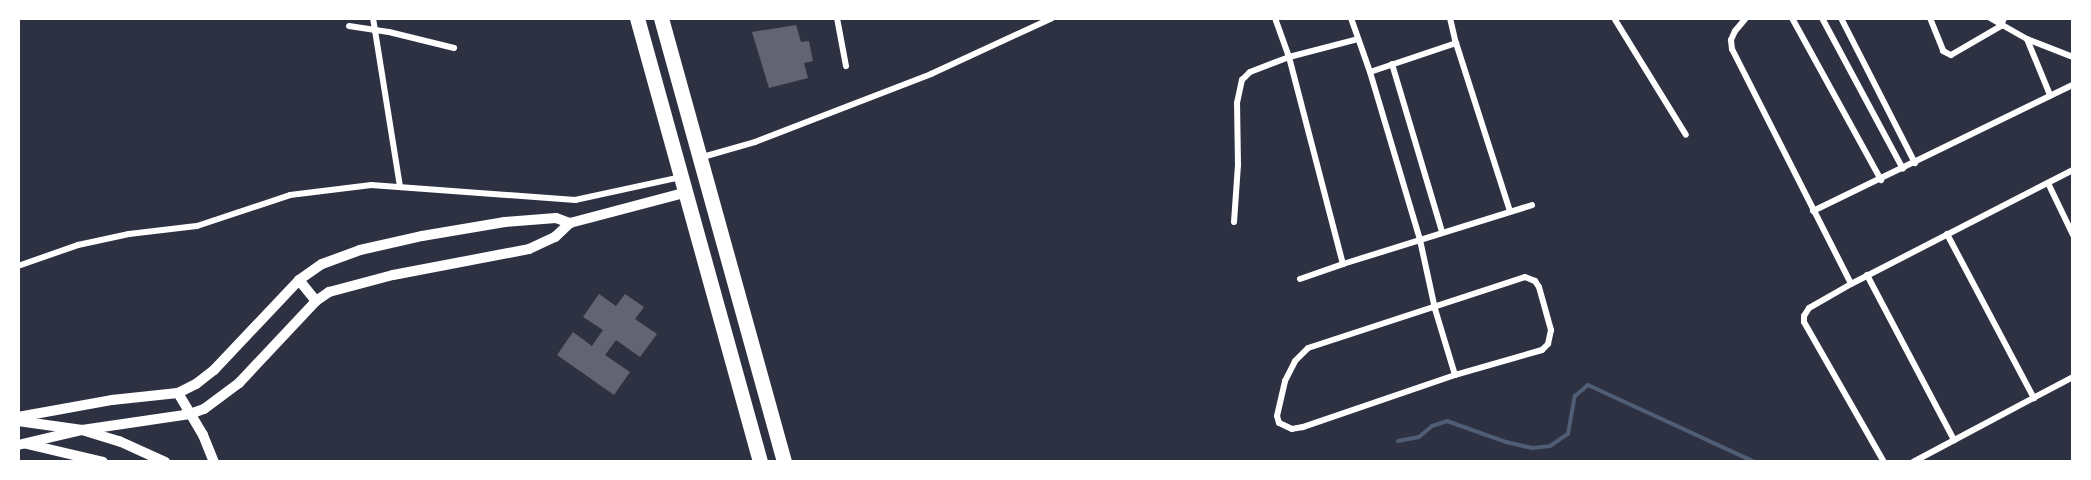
<!DOCTYPE html>
<style>
body{margin:0}
#map{position:relative;width:2091px;height:480px;overflow:hidden;background:#2d3142;font-family:Lora,serif}
div>[style]{position:absolute}
.stream>*{height:4px;margin:-2px;padding:0 2px;transform-origin:2px;border-radius:2px;background:#4f5d75}
.building>*{inset:0;background:#626471}
.minor>*{height:6px;margin:-3px;padding:0 3px;transform-origin:3px;border-radius:3px;background:#fff}
.tertiary>*{height:10px;margin:-5px;padding:0 5px;transform-origin:5px;border-radius:5px;background:#fff}
.trunk>*{height:15px;margin:-7.5px;padding:0 7.5px;transform-origin:7.5px;border-radius:7.5px;background:#fff}
span{translate:-50% -50%;white-space:nowrap;text-align:center;line-height:1.15;-webkit-text-stroke:4.5px #fff;paint-order:stroke}
.frame{position:absolute;inset:0;border:20px solid #fff;pointer-events:none}
</style>
<div id="map">
<div class="stream">
<div style="left:1398px;top:441px;width:21px;rotate:-11deg"></div>
<div style="left:1419px;top:437px;width:17px;rotate:-40deg"></div>
<div style="left:1432px;top:426px;width:16px;rotate:-18deg"></div>
<div style="left:1447px;top:421px;width:63px;rotate:19.6deg"></div>
<div style="left:1506px;top:442px;width:27px;rotate:13deg"></div>
<div style="left:1532px;top:448px;width:18px;rotate:-6deg"></div>
<div style="left:1550px;top:446px;width:22px;rotate:-34deg"></div>
<div style="left:1568px;top:434px;width:39px;rotate:-80deg"></div>
<div style="left:1575px;top:396px;width:17px;rotate:-40deg"></div>
<div style="left:1588px;top:385px;width:184px;rotate:24.8deg"></div>
</div>
<div class="building">
<div style="clip-path:polygon(796px 25px,801px 42px,809px 41px,813px 61px,804px 63px,808px 78px,769px 88px,752px 32px)"></div>
<div style="clip-path:polygon(599px 294px,616px 306px,625px 294px,644px 307px,635px 319px,657px 334px,640px 357px,616px 340px,605px 355px,630px 372px,614px 395px,557px 355px,573px 332px,592px 346px,603px 330px,583px 317px)"></div>
</div>
<div class="minor">
<div style="left:373px;top:18px;width:170px;rotate:80.9deg"></div>
<div style="left:837px;top:18px;width:49px;rotate:79.4deg"></div>
<div style="left:1275px;top:18px;width:41px;rotate:70.3deg"></div>
<div style="left:1289px;top:57px;width:214px;rotate:75.4deg"></div>
<div style="left:1343px;top:264px;width:198px;rotate:-17.3deg"></div>
<div style="left:1351px;top:18px;width:57px;rotate:70.6deg"></div>
<div style="left:1370px;top:72px;width:175px;rotate:73.4deg"></div>
<div style="left:1420px;top:240px;width:71px;rotate:77.7deg"></div>
<div style="left:1435px;top:309px;width:69px;rotate:73.1deg"></div>
<div style="left:1450px;top:18px;width:26px;rotate:77deg"></div>
<div style="left:1614px;top:18px;width:137px;rotate:58.4deg"></div>
<div style="left:1746px;top:18px;width:17px;rotate:130deg"></div>
<div style="left:1735px;top:31px;width:10px;rotate:114deg"></div>
<div style="left:1731px;top:40px;width:9px;rotate:84deg"></div>
<div style="left:1732px;top:49px;width:263px;rotate:63.1deg"></div>
<div style="left:1851px;top:284px;width:48px;rotate:150.3deg"></div>
<div style="left:1809px;top:308px;width:9px;rotate:122deg"></div>
<div style="left:1804px;top:316px;width:6px;rotate:90deg"></div>
<div style="left:1804px;top:322px;width:161px;rotate:60.3deg"></div>
<div style="left:1792px;top:18px;width:185px;rotate:61.2deg"></div>
<div style="left:1822px;top:18px;width:171px;rotate:61.8deg"></div>
<div style="left:1841px;top:18px;width:163px;rotate:63deg"></div>
<div style="left:1930px;top:18px;width:35px;rotate:68deg"></div>
<div style="left:1943px;top:51px;width:9px;rotate:27deg"></div>
<div style="left:1951px;top:55px;width:58px;rotate:-30.1deg"></div>
<div style="left:2001px;top:26px;width:9px;rotate:-69deg"></div>
<div style="left:1990px;top:18px;width:43px;rotate:29.6deg"></div>
<div style="left:2027px;top:39px;width:49px;rotate:21.4deg"></div>
<div style="left:349px;top:26px;width:40px;rotate:8.5deg"></div>
<div style="left:389px;top:32px;width:67px;rotate:13.8deg"></div>
<div style="left:2027px;top:39px;width:61px;rotate:67.7deg"></div>
<div style="left:1392px;top:64px;width:175px;rotate:73.4deg"></div>
<div style="left:1370px;top:72px;width:91px;rotate:-18.6deg"></div>
<div style="left:1456px;top:43px;width:176px;rotate:72.2deg"></div>
<div style="left:699px;top:158px;width:58px;rotate:-15.9deg"></div>
<div style="left:755px;top:142px;width:189px;rotate:-21.1deg"></div>
<div style="left:931px;top:74px;width:133px;rotate:-24.8deg"></div>
<div style="left:2048px;top:183px;width:58px;rotate:64.3deg"></div>
<div style="left:1813px;top:211px;width:289px;rotate:-25.9deg"></div>
<div style="left:1234px;top:222px;width:57px;rotate:-86deg"></div>
<div style="left:1238px;top:165px;width:62px;rotate:-90.9deg"></div>
<div style="left:1237px;top:103px;width:24px;rotate:-78deg"></div>
<div style="left:1242px;top:80px;width:11px;rotate:-45deg"></div>
<div style="left:1250px;top:72px;width:42px;rotate:-21deg"></div>
<div style="left:1289px;top:57px;width:71px;rotate:-14.6deg"></div>
<div style="left:1947px;top:234px;width:186px;rotate:62.1deg"></div>
<div style="left:18px;top:266px;width:64px;rotate:-19.3deg"></div>
<div style="left:78px;top:245px;width:52px;rotate:-12.2deg"></div>
<div style="left:129px;top:234px;width:68px;rotate:-6.7deg"></div>
<div style="left:197px;top:226px;width:98px;rotate:-18.4deg"></div>
<div style="left:290px;top:195px;width:82px;rotate:-7deg"></div>
<div style="left:371px;top:185px;width:205px;rotate:4.2deg"></div>
<div style="left:575px;top:200px;width:108px;rotate:-12.2deg"></div>
<div style="left:1867px;top:275px;width:187px;rotate:62.2deg"></div>
<div style="left:1525px;top:277px;width:11px;rotate:22deg"></div>
<div style="left:1535px;top:281px;width:7px;rotate:56deg"></div>
<div style="left:1539px;top:287px;width:45px;rotate:74.4deg"></div>
<div style="left:1551px;top:330px;width:14px;rotate:102deg"></div>
<div style="left:1548px;top:344px;width:8px;rotate:135deg"></div>
<div style="left:1542px;top:350px;width:91px;rotate:164deg"></div>
<div style="left:1455px;top:375px;width:161px;rotate:161.1deg"></div>
<div style="left:1303px;top:427px;width:11px;rotate:170deg"></div>
<div style="left:1292px;top:429px;width:14px;rotate:-155deg"></div>
<div style="left:1279px;top:423px;width:7px;rotate:-106deg"></div>
<div style="left:1277px;top:416px;width:36px;rotate:-77deg"></div>
<div style="left:1285px;top:381px;width:22px;rotate:-63deg"></div>
<div style="left:1295px;top:361px;width:18px;rotate:-45deg"></div>
<div style="left:1308px;top:348px;width:228px;rotate:-18.1deg"></div>
<div style="left:1300px;top:279px;width:46px;rotate:-19.2deg"></div>
<div style="left:1851px;top:284px;width:250px;rotate:-27.2deg"></div>
<div style="left:1913px;top:462px;width:181px;rotate:-28deg"></div>
</div>
<div class="tertiary">
<div style="left:299px;top:280px;width:27px;rotate:51deg"></div>
<div style="left:178px;top:393px;width:49px;rotate:59.2deg"></div>
<div style="left:203px;top:435px;width:29px;rotate:68deg"></div>
<div style="left:18px;top:417px;width:96px;rotate:-10.3deg"></div>
<div style="left:112px;top:400px;width:66px;rotate:-6.1deg"></div>
<div style="left:178px;top:393px;width:20px;rotate:-27deg"></div>
<div style="left:196px;top:384px;width:23px;rotate:-38deg"></div>
<div style="left:214px;top:370px;width:124px;rotate:-46.6deg"></div>
<div style="left:299px;top:280px;width:28px;rotate:-35deg"></div>
<div style="left:322px;top:264px;width:40px;rotate:-20.2deg"></div>
<div style="left:360px;top:250px;width:64px;rotate:-12.7deg"></div>
<div style="left:422px;top:236px;width:84px;rotate:-9.6deg"></div>
<div style="left:505px;top:222px;width:51px;rotate:-4.5deg"></div>
<div style="left:556px;top:218px;width:15px;rotate:20deg"></div>
<div style="left:18px;top:421px;width:65px;rotate:8deg"></div>
<div style="left:82px;top:430px;width:39px;rotate:17deg"></div>
<div style="left:119px;top:441px;width:51px;rotate:24.5deg"></div>
<div style="left:27px;top:444px;width:78px;rotate:13.3deg"></div>
<div style="left:18px;top:445px;width:66px;rotate:-13.2deg"></div>
<div style="left:82px;top:430px;width:109px;rotate:-8.4deg"></div>
<div style="left:190px;top:414px;width:15px;rotate:-20deg"></div>
<div style="left:204px;top:409px;width:44px;rotate:-36.6deg"></div>
<div style="left:239px;top:383px;width:112px;rotate:-46.8deg"></div>
<div style="left:316px;top:301px;width:16px;rotate:-35deg"></div>
<div style="left:329px;top:292px;width:66px;rotate:-14.9deg"></div>
<div style="left:393px;top:275px;width:138px;rotate:-10.8deg"></div>
<div style="left:529px;top:249px;width:29px;rotate:-25deg"></div>
<div style="left:555px;top:237px;width:21px;rotate:-43deg"></div>
<div style="left:570px;top:223px;width:121px;rotate:-14.8deg"></div>
</div>
<div class="trunk">
<div style="left:637px;top:18px;width:461px;rotate:74.5deg"></div>
<div style="left:661px;top:18px;width:461px;rotate:74.5deg"></div>
</div>
<div class="frame"></div>
</div>
